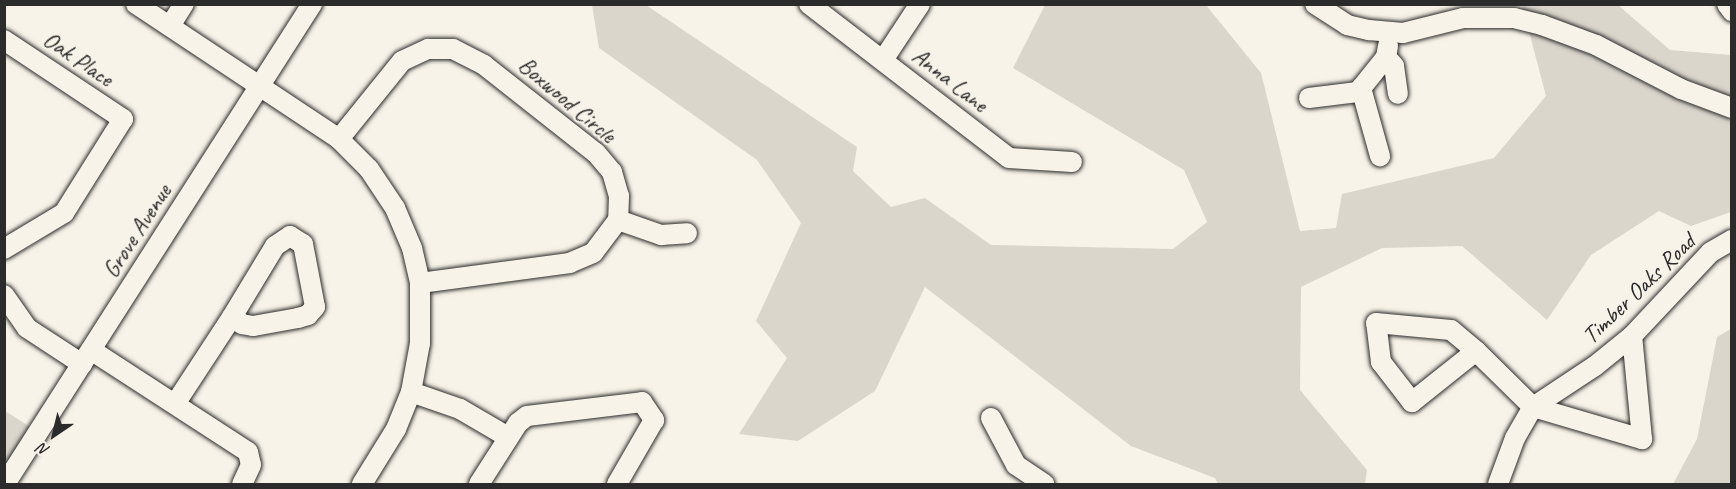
<!DOCTYPE html>
<style>
body{margin:0}
#map{position:relative;width:1736px;height:489px;overflow:hidden;background:#f7f3e8;font-family:Caveat,sans-serif}
div>[style]{position:absolute}
.green>*{inset:0;background:#dad6cc}
.roads{filter:drop-shadow(0 0 2px #2b2b2b) drop-shadow(0 0 2px #2b2b2b)}
.minor>*{height:20px;margin:-10px;padding:0 10px;transform-origin:10px;border-radius:10px;background:#f7f3e8}
span{translate:-50% -50%;white-space:nowrap;text-align:center;line-height:1.15;-webkit-text-stroke:4.5px #f7f3e8;paint-order:stroke}
.street-label{font-size:24px;color:#2b2b2b}
.frame{position:absolute;inset:0;border:6px solid #2b2b2b;pointer-events:none}
.north{position:absolute;left:24px;top:405px;width:60px;height:60px;-webkit-text-stroke:4px #f7f3e8;paint-order:stroke;rotate:215deg;font-size:16px;font-weight:700;line-height:24px;text-align:center;color:#2b2b2b}
.north::after{content:'';display:block;margin:auto;width:21px;height:27px;background:#2b2b2b;clip-path:polygon(50% 0,100% 100%,50% 72%,0 100%)}
</style>
<div id="map">
<div class="green">
<div style="clip-path:polygon(592px 5px,646px 5px,857px 147px,853px 171px,891px 207px,925px 198px,991px 245px,1173px 249px,1207px 222px,1184px 170px,1013px 68px,1045px 5px,1206px 5px,1261px 73px,1300px 231px,1336px 228px,1342px 194px,1494px 158px,1546px 96px,1522px 5px,1618px 5px,1670px 50px,1731px 55px,1731px 212px,1691px 226px,1659px 211px,1591px 255px,1547px 320px,1462px 246px,1382px 248px,1301px 287px,1300px 390px,1367px 470px,1365px 484px,1218px 484px,1215px 478px,1131px 446px,925px 287px,875px 391px,798px 441px,739px 434px,787px 358px,756px 321px,801px 223px,757px 160px,599px 48px)"></div>
<div style="clip-path:polygon(1731px 329px,1731px 484px,1673px 484px,1697px 439px,1717px 337px)"></div>
<div style="clip-path:polygon(5px 411px,32px 428px,5px 466px)"></div>
</div>
<div class="roads">
<div class="minor">
<div style="left:136px;top:4px;width:244px;rotate:33.6deg"></div>
<div style="left:339px;top:139px;width:42px;rotate:45deg"></div>
<div style="left:369px;top:169px;width:47px;rotate:56.3deg"></div>
<div style="left:395px;top:208px;width:43px;rotate:67deg"></div>
<div style="left:412px;top:248px;width:36px;rotate:77deg"></div>
<div style="left:420px;top:283px;width:60px;rotate:90deg"></div>
<div style="left:420px;top:343px;width:50px;rotate:100.4deg"></div>
<div style="left:411px;top:392px;width:40px;rotate:112deg"></div>
<div style="left:396px;top:429px;width:65px;rotate:121.7deg"></div>
<div style="left:809px;top:4px;width:252px;rotate:37.6deg"></div>
<div style="left:1009px;top:158px;width:63px;rotate:3.6deg"></div>
<div style="left:1315px;top:4px;width:38px;rotate:33deg"></div>
<div style="left:1347px;top:25px;width:23px;rotate:13deg"></div>
<div style="left:1369px;top:30px;width:34px;rotate:5deg"></div>
<div style="left:1403px;top:33px;width:62px;rotate:-14deg"></div>
<div style="left:1463px;top:18px;width:51px"></div>
<div style="left:1514px;top:18px;width:29px;rotate:14deg"></div>
<div style="left:1542px;top:25px;width:58px;rotate:20.3deg"></div>
<div style="left:1596px;top:45px;width:96px;rotate:27.4deg"></div>
<div style="left:1681px;top:89px;width:54px;rotate:20.4deg"></div>
<div style="left:1727px;top:4px;width:9px;rotate:54deg"></div>
<div style="left:170px;top:26px;width:26px;rotate:-58deg"></div>
<div style="left:4px;top:40px;width:143px;rotate:33.6deg"></div>
<div style="left:123px;top:119px;width:111px;rotate:122.1deg"></div>
<div style="left:64px;top:213px;width:70px;rotate:149deg"></div>
<div style="left:1388px;top:46px;width:11px;rotate:100deg"></div>
<div style="left:1386px;top:57px;width:12px;rotate:48deg"></div>
<div style="left:1394px;top:66px;width:28px;rotate:82deg"></div>
<div style="left:883px;top:60px;width:67px;rotate:-56.5deg"></div>
<div style="left:1361px;top:88px;width:71px;rotate:74.4deg"></div>
<div style="left:1309px;top:98px;width:49px;rotate:-7deg"></div>
<div style="left:1358px;top:92px;width:45px;rotate:-51.3deg"></div>
<div style="left:339px;top:139px;width:100px;rotate:-51.1deg"></div>
<div style="left:402px;top:61px;width:29px;rotate:-25deg"></div>
<div style="left:428px;top:49px;width:25px"></div>
<div style="left:453px;top:49px;width:35px;rotate:27deg"></div>
<div style="left:484px;top:65px;width:142px;rotate:38.2deg"></div>
<div style="left:596px;top:153px;width:25px;rotate:50deg"></div>
<div style="left:612px;top:172px;width:25px;rotate:74deg"></div>
<div style="left:619px;top:196px;width:24px;rotate:92deg"></div>
<div style="left:618px;top:220px;width:41px;rotate:127.1deg"></div>
<div style="left:593px;top:253px;width:25px;rotate:157deg"></div>
<div style="left:570px;top:263px;width:151px;rotate:172.4deg"></div>
<div style="left:618px;top:220px;width:46px;rotate:19.2deg"></div>
<div style="left:661px;top:235px;width:26px;rotate:-4deg"></div>
<div style="left:290px;top:236px;width:15px;rotate:32deg"></div>
<div style="left:303px;top:244px;width:64px;rotate:79.2deg"></div>
<div style="left:315px;top:307px;width:11px;rotate:131deg"></div>
<div style="left:308px;top:315px;width:10px;rotate:163deg"></div>
<div style="left:298px;top:318px;width:46px;rotate:169.9deg"></div>
<div style="left:253px;top:326px;width:11px;rotate:-170deg"></div>
<div style="left:242px;top:324px;width:12px;rotate:-145deg"></div>
<div style="left:232px;top:317px;width:83px;rotate:-58.8deg"></div>
<div style="left:275px;top:246px;width:18px;rotate:-34deg"></div>
<div style="left:4px;top:295px;width:40px;rotate:55.1deg"></div>
<div style="left:27px;top:328px;width:66px;rotate:33.2deg"></div>
<div style="left:1376px;top:323px;width:75px;rotate:5.3deg"></div>
<div style="left:1451px;top:330px;width:33px;rotate:40deg"></div>
<div style="left:1476px;top:351px;width:82px;rotate:141.4deg"></div>
<div style="left:1412px;top:402px;width:51px;rotate:-127.8deg"></div>
<div style="left:1381px;top:362px;width:39px;rotate:-97deg"></div>
<div style="left:91px;top:350px;width:187px;rotate:33deg"></div>
<div style="left:248px;top:452px;width:13px;rotate:77deg"></div>
<div style="left:251px;top:465px;width:21px;rotate:115deg"></div>
<div style="left:1476px;top:351px;width:80px;rotate:44.5deg"></div>
<div style="left:1533px;top:407px;width:114px;rotate:16.4deg"></div>
<div style="left:1642px;top:439px;width:103px;rotate:-95.5deg"></div>
<div style="left:411px;top:392px;width:52px;rotate:19.1deg"></div>
<div style="left:460px;top:409px;width:56px;rotate:30.3deg"></div>
<div style="left:175px;top:404px;width:104px;rotate:-56.8deg"></div>
<div style="left:991px;top:418px;width:53px;rotate:62deg"></div>
<div style="left:1016px;top:465px;width:34px;rotate:34deg"></div>
<div style="left:5px;top:484px;width:570px;rotate:-57.4deg"></div>
<div style="left:479px;top:484px;width:72px;rotate:-57.4deg"></div>
<div style="left:518px;top:423px;width:11px;rotate:-38deg"></div>
<div style="left:527px;top:416px;width:116px;rotate:-6.9deg"></div>
<div style="left:642px;top:402px;width:22px;rotate:56deg"></div>
<div style="left:654px;top:420px;width:74px;rotate:120deg"></div>
<div style="left:1498px;top:484px;width:49px;rotate:-69.7deg"></div>
<div style="left:1515px;top:438px;width:36px;rotate:-60deg"></div>
<div style="left:1533px;top:407px;width:74px;rotate:-33.5deg"></div>
<div style="left:1595px;top:366px;width:48px;rotate:-39deg"></div>
<div style="left:1632px;top:336px;width:115px;rotate:-46.8deg"></div>
<div style="left:1711px;top:252px;width:24px;rotate:-30deg"></div>
</div>
</div>
<div class="street-label">
<span style="left:78px;top:59px;rotate:34deg">Oak Place</span>
<span style="left:950px;top:80px;rotate:38deg">Anna Lane</span>
<span style="left:567px;top:100px;rotate:40deg">Boxwood Circle</span>
<span style="left:137px;top:231px;rotate:-57deg">Grove Avenue</span>
<span style="left:1639px;top:289px;rotate:-44deg">Timber Oaks Road</span>
</div>
<div class="frame"></div>
<div class="north">N</div>
</div>
